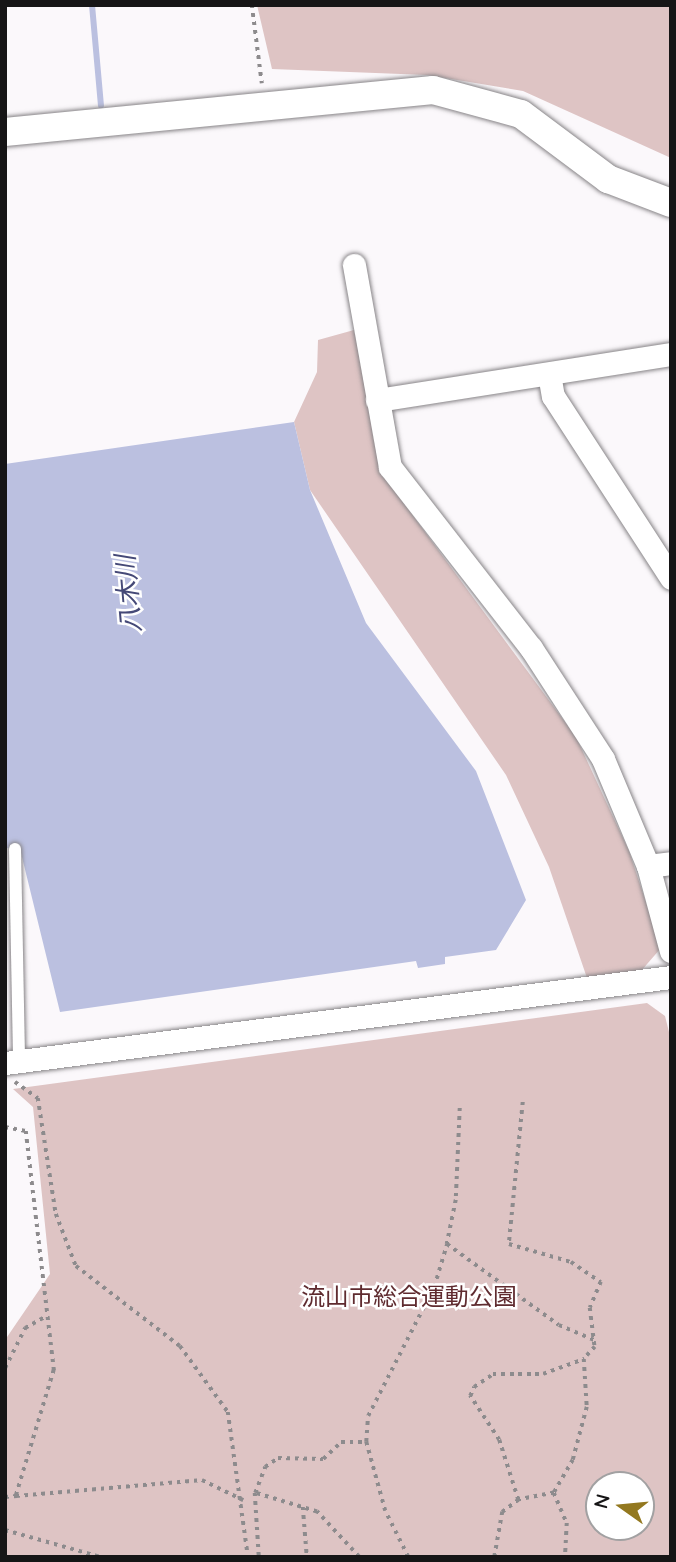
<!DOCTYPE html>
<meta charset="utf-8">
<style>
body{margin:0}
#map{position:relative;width:676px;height:1562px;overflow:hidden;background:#fbf8fb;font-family:Quicksand,"Noto Sans JP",sans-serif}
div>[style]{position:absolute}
.green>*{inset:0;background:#dec4c4}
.water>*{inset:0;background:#bbc0e0}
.stream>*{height:6px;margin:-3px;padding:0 3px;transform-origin:3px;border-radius:3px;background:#bbc0e0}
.path>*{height:3.5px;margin-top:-1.75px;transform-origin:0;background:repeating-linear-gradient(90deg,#8d8b8d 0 3.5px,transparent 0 8.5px)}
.roads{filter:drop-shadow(0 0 2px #888588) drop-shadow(0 0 2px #888588)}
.service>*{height:12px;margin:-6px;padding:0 6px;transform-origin:6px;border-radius:6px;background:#fff}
.minor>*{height:23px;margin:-11.5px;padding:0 11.5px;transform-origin:11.5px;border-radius:11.5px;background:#fff}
.tertiary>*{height:28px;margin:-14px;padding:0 14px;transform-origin:14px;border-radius:14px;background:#fff}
span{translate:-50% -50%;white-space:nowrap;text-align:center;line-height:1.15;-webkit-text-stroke:5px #fff;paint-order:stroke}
.park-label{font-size:24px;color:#5f2b2f}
.water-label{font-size:26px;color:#454977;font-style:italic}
.frame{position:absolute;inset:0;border:7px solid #161516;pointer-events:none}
.north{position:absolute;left:585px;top:1471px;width:70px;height:70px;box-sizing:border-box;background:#fff;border:2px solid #a2a1a2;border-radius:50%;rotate:285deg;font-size:19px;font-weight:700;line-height:28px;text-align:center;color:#161516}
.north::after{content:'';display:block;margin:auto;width:24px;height:32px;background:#93781f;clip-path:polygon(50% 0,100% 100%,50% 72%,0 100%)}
</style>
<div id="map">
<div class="green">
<div style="clip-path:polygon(257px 5px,671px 5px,671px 158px,523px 91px,427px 75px,272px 69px)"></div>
<div style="clip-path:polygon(354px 330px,383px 475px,576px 737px,629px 851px,661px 948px,641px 971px,587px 978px,549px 867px,506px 775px,310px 490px,294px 422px,317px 372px,318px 340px)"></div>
<div style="clip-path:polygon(evenodd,647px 1003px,665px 1016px,671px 1040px,671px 1557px,5px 1557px,5px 1340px,50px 1274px,33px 1107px,13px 1089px,647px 1003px,599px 1485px,641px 1485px,641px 1527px,599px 1527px,599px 1485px)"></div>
</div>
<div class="water">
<div style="clip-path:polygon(294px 422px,310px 490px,366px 623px,476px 771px,526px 900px,496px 950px,445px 957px,445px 964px,418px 968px,416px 961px,60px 1012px,20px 849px,5px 848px,5px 464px)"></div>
</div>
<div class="stream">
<div style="left:92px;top:5px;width:101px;rotate:84.9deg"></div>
</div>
<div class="path">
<div style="left:252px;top:5px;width:79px;rotate:82.7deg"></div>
<div style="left:15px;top:1082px;width:28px;rotate:35deg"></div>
<div style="left:38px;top:1098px;width:117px;rotate:81.2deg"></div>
<div style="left:56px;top:1214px;width:56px;rotate:69deg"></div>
<div style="left:76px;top:1266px;width:131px;rotate:37.6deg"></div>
<div style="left:180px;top:1346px;width:82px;rotate:54deg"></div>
<div style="left:228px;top:1412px;width:146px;rotate:82.1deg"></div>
<div style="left:523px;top:1102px;width:143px;rotate:95.6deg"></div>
<div style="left:509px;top:1244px;width:65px;rotate:16.2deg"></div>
<div style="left:571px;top:1262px;width:36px;rotate:34deg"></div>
<div style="left:601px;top:1282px;width:28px;rotate:113deg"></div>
<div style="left:590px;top:1308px;width:39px;rotate:83deg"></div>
<div style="left:595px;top:1347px;width:16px;rotate:133deg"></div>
<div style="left:460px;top:1108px;width:92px;rotate:92.5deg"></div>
<div style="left:456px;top:1200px;width:45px;rotate:101.6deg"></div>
<div style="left:447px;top:1244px;width:138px;rotate:35.9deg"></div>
<div style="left:559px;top:1325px;width:38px;rotate:23deg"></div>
<div style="left:5px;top:1127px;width:21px;rotate:11deg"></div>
<div style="left:26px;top:1131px;width:241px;rotate:83.3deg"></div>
<div style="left:54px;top:1370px;width:132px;rotate:106.8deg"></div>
<div style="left:16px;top:1496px;width:187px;rotate:-4.9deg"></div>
<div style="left:202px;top:1480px;width:46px;rotate:26deg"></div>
<div style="left:584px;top:1359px;width:48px;rotate:86.4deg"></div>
<div style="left:587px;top:1407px;width:55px;rotate:104.8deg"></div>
<div style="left:573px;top:1460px;width:38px;rotate:120deg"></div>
<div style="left:554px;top:1493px;width:37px;rotate:169deg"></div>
<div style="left:518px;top:1500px;width:63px;rotate:-107.6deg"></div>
<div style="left:499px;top:1440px;width:53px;rotate:-123.4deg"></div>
<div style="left:470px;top:1396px;width:10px;rotate:-66deg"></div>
<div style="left:474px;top:1387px;width:23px;rotate:-34deg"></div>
<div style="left:493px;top:1374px;width:50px"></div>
<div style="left:543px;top:1374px;width:44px;rotate:-20.1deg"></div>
<div style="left:5px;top:1368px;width:45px;rotate:-63.4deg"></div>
<div style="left:25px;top:1328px;width:25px;rotate:-29deg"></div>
<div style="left:255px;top:1493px;width:64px;rotate:86.4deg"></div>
<div style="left:554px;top:1493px;width:33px;rotate:67deg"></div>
<div style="left:567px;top:1523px;width:34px;rotate:93deg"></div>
<div style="left:5px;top:1497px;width:12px;rotate:-5deg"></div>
<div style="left:303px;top:1507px;width:50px;rotate:85.4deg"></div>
<div style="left:5px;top:1530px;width:100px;rotate:15.7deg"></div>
<div style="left:359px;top:1557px;width:62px;rotate:-133deg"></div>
<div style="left:317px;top:1512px;width:65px;rotate:-163deg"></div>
<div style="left:255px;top:1493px;width:28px;rotate:-69deg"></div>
<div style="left:265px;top:1467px;width:16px;rotate:-35deg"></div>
<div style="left:278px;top:1458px;width:45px;rotate:1.3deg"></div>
<div style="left:323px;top:1459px;width:25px;rotate:-43deg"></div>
<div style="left:341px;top:1442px;width:25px"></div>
<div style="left:408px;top:1557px;width:51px;rotate:-116.6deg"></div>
<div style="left:385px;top:1511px;width:72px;rotate:-105.4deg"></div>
<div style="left:366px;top:1442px;width:26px;rotate:-86deg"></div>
<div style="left:368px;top:1416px;width:145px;rotate:-62.9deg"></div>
<div style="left:434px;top:1287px;width:45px;rotate:-73.2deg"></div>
<div style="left:494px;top:1557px;width:46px;rotate:-79.9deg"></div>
<div style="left:502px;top:1512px;width:20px;rotate:-37deg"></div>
</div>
<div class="roads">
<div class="service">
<div style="left:15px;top:849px;width:213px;rotate:88.9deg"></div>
</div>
<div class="minor">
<div style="left:354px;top:265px;width:205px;rotate:79.9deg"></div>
<div style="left:390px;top:467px;width:229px;rotate:52.1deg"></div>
<div style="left:531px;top:648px;width:132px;rotate:57deg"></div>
<div style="left:603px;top:759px;width:116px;rotate:67.2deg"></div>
<div style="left:648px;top:866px;width:88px;rotate:74.9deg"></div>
<div style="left:549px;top:374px;width:22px;rotate:80deg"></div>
<div style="left:553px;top:396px;width:217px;rotate:57deg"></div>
<div style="left:377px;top:400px;width:298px;rotate:-8.9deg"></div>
<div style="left:648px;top:866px;width:23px;rotate:-7deg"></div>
<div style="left:5px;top:1063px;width:672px;rotate:-7.36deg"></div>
</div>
<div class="tertiary">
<div style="left:5px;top:132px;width:430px;rotate:-5.6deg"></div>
<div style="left:433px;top:90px;width:91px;rotate:15.3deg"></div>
<div style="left:521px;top:114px;width:109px;rotate:36.8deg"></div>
<div style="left:608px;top:179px;width:67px;rotate:20.9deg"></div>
</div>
</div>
<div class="park-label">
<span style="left:409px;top:1297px">流山市総合運動公園</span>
</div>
<div class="water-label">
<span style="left:128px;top:594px;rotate:-95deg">八木川</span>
</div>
<div class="frame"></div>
<div class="north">N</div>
</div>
